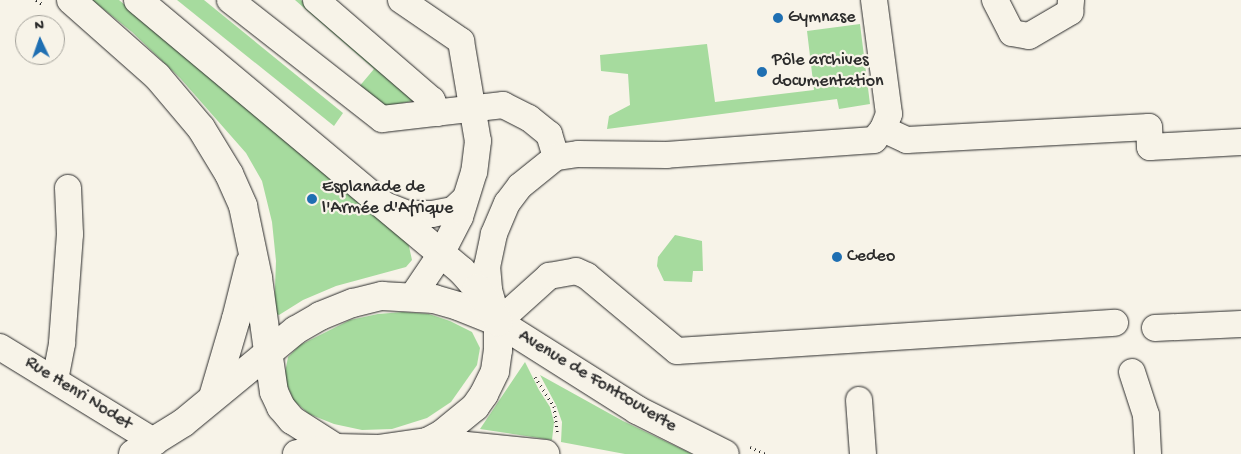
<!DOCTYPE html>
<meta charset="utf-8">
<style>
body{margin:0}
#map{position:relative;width:1241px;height:454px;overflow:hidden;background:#f7f3e8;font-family:"Gochi Hand",sans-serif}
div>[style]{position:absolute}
.green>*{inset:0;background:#a6db9e}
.path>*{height:3px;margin-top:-1.5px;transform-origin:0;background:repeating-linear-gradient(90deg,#2b2b2b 0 1px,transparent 0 5px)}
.roads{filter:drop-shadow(0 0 1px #2b2b2b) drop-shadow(0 0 1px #2b2b2b)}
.minor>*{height:26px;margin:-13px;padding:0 13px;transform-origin:13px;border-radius:13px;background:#f7f3e8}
.major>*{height:28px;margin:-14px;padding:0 14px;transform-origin:14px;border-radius:14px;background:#f7f3e8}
.highway>*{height:28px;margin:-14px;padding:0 14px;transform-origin:14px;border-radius:14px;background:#f7f3e8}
.dots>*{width:14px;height:14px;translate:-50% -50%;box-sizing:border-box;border:2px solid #f7f3e8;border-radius:50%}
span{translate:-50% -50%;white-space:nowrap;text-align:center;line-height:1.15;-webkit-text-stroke:4.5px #f7f3e8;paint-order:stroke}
.poi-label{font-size:18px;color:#2b2b2b}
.left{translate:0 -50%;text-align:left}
.street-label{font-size:18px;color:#2b2b2b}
.north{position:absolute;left:15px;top:15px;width:50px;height:50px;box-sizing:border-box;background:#f7f3e8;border:1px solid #a5a39c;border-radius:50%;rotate:357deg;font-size:14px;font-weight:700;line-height:20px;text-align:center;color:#2b2b2b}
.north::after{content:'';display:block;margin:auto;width:18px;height:22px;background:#1f6fb2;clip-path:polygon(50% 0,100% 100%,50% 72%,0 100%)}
</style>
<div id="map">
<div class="green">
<div style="clip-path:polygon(92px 0,119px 0,408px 242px,412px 260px,406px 267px,336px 286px,303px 300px,279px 315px,274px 313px,276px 261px,272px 222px,262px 181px,246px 153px,180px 78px,132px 32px)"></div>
<div style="clip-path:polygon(177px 0,204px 0,343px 113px,334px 126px)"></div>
<div style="clip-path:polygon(295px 0,301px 0,418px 100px,381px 107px,358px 88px,374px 69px)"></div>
<div style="clip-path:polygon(860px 24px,870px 104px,839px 109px,837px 99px,607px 129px,609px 116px,630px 105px,628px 74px,601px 71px,600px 55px,707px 44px,715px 102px,814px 90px,807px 31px)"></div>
<div style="clip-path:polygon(675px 235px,702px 241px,703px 271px,693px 271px,692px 282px,664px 281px,657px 266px,658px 257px)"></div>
<div style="clip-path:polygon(403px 312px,429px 314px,450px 321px,472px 332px,480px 348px,477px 365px,451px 402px,427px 418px,392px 429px,362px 430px,334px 424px,309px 414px,294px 401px,284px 378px,288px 357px,300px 345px,350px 320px,378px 314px)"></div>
<div style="clip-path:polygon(525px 362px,539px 390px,550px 407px,554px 422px,552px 440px,480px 429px)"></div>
<div style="clip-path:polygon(540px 375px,623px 421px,692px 454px,625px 454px,561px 442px,562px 422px,556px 405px)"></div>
</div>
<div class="path">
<div style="left:36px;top:0;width:9px;rotate:32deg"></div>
<div style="left:535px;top:377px;width:35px;rotate:57deg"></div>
<div style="left:554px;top:406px;width:26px;rotate:83deg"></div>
<div style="left:750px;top:447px;width:17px;rotate:24deg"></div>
</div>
<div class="roads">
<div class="minor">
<div style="left:230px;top:0;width:193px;rotate:38.1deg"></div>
<div style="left:382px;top:119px;width:122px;rotate:-6.6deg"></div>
<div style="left:503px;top:105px;width:29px;rotate:27deg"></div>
<div style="left:529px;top:118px;width:26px;rotate:39deg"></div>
<div style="left:549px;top:134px;width:24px;rotate:73deg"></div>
<div style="left:316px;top:0;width:153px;rotate:40.8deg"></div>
<div style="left:432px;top:100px;width:14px;rotate:69deg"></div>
<div style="left:401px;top:0;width:73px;rotate:34.3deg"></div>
<div style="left:461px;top:41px;width:101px;rotate:80.4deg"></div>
<div style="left:478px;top:141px;width:31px;rotate:97deg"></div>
<div style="left:474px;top:172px;width:47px;rotate:107.3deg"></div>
<div style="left:460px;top:217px;width:42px;rotate:117.2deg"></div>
<div style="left:441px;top:254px;width:52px;rotate:124deg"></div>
<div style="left:874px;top:0;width:115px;rotate:82.5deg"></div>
<div style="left:889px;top:114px;width:16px;rotate:112deg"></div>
<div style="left:883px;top:129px;width:14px;rotate:129deg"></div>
<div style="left:874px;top:140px;width:208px;rotate:175.9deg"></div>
<div style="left:667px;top:155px;width:89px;rotate:-179.4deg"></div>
<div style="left:578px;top:154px;width:22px;rotate:172deg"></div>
<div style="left:556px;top:157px;width:46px;rotate:141.1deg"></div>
<div style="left:520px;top:186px;width:21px;rotate:127deg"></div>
<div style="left:507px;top:203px;width:34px;rotate:113deg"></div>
<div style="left:494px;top:234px;width:33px;rotate:102deg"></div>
<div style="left:487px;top:266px;width:24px;rotate:85deg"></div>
<div style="left:489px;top:290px;width:33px;rotate:74deg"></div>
<div style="left:498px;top:322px;width:69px;rotate:-42deg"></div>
<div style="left:549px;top:276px;width:27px;rotate:-10deg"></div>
<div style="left:576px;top:271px;width:12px;rotate:24deg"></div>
<div style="left:587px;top:276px;width:117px;rotate:39.8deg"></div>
<div style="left:677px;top:351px;width:439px;rotate:-3.7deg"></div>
<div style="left:995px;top:0;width:37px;rotate:63deg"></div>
<div style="left:1012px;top:33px;width:17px;rotate:10deg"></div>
<div style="left:1029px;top:36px;width:48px;rotate:-30.3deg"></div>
<div style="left:1070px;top:12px;width:12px;rotate:-85deg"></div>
<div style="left:883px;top:129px;width:26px;rotate:25deg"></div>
<div style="left:907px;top:140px;width:242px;rotate:-3.1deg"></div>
<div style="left:1149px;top:127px;width:20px;rotate:87deg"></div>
<div style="left:1150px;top:147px;width:91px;rotate:-3.1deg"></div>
<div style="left:382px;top:204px;width:28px;rotate:21deg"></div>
<div style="left:408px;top:214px;width:24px"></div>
<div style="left:432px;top:214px;width:21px;rotate:-11deg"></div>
<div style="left:453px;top:210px;width:16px;rotate:-43deg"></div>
<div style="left:1155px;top:328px;width:86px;rotate:-2.7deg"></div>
<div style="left:0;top:347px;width:182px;rotate:31.5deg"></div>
<div style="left:1132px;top:372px;width:45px;rotate:72deg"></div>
<div style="left:1146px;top:415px;width:39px;rotate:87deg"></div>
<div style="left:55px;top:380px;width:38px;rotate:-79deg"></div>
<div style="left:62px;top:343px;width:109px;rotate:-85.8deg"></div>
<div style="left:70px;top:234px;width:46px;rotate:-92.5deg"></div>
<div style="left:859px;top:400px;width:54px;rotate:85.8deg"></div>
</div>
<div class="major">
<div style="left:268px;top:351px;width:41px;rotate:81.7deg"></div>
<div style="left:274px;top:392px;width:17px;rotate:65deg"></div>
<div style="left:281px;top:407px;width:17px;rotate:50deg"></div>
<div style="left:292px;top:420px;width:52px;rotate:32.5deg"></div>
<div style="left:427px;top:442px;width:119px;rotate:5.8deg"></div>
<div style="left:133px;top:454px;width:59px;rotate:-31.8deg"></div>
<div style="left:183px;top:423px;width:146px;rotate:-39.5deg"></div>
<div style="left:296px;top:330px;width:28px;rotate:-30deg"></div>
<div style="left:320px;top:316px;width:35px;rotate:-22deg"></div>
<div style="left:353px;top:303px;width:30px;rotate:-14deg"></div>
<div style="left:382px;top:296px;width:52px;rotate:3.3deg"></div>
<div style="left:434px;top:299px;width:25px;rotate:16deg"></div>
<div style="left:458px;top:306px;width:43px;rotate:21.8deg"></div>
<div style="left:498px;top:322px;width:165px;rotate:32.3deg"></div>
<div style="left:637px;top:410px;width:98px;rotate:26.6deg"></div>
<div style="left:297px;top:454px;width:39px;rotate:-9deg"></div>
<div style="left:336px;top:448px;width:42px;rotate:1.4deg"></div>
<div style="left:378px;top:449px;width:49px;rotate:-8.1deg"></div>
<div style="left:427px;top:442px;width:17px;rotate:-28deg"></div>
<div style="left:442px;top:434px;width:43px;rotate:-39.3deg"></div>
<div style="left:475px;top:407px;width:16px;rotate:-55deg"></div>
<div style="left:484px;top:394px;width:25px;rotate:-64deg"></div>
<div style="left:495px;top:371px;width:21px;rotate:-82deg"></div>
<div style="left:498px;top:350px;width:28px;rotate:-90deg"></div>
</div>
<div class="highway">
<div style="left:71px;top:0;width:115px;rotate:41.5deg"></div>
<div style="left:157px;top:76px;width:68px;rotate:49.8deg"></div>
<div style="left:201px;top:128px;width:54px;rotate:58.7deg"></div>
<div style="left:229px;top:174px;width:35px;rotate:66deg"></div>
<div style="left:243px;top:206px;width:74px;rotate:78.2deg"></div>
<div style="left:258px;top:278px;width:74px;rotate:82.2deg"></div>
<div style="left:138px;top:0;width:422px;rotate:39.9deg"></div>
<div style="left:462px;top:271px;width:23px;rotate:49deg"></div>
<div style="left:477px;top:288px;width:40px;rotate:58deg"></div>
<div style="left:213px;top:397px;width:81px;rotate:-73.6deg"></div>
<div style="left:236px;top:319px;width:58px;rotate:-76deg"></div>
</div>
</div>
<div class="dots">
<div style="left:778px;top:18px;background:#1f6fb2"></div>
<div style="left:762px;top:72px;background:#1f6fb2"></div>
<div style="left:312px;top:199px;background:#1f6fb2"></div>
<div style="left:837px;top:257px;background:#1f6fb2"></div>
</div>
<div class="poi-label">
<span class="left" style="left:788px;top:18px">Gymnase</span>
<span class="left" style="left:772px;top:72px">Pôle archives<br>documentation</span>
<span class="left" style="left:322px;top:199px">Esplanade de<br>l'Armée d'Afrique</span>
<span class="left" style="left:847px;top:257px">Cedeo</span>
</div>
<div class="street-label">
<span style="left:597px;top:382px;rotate:31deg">Avenue de Fontcouverte</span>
<span style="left:78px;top:394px;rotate:32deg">Rue Henri Nodet</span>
</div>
<div class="north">N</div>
</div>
